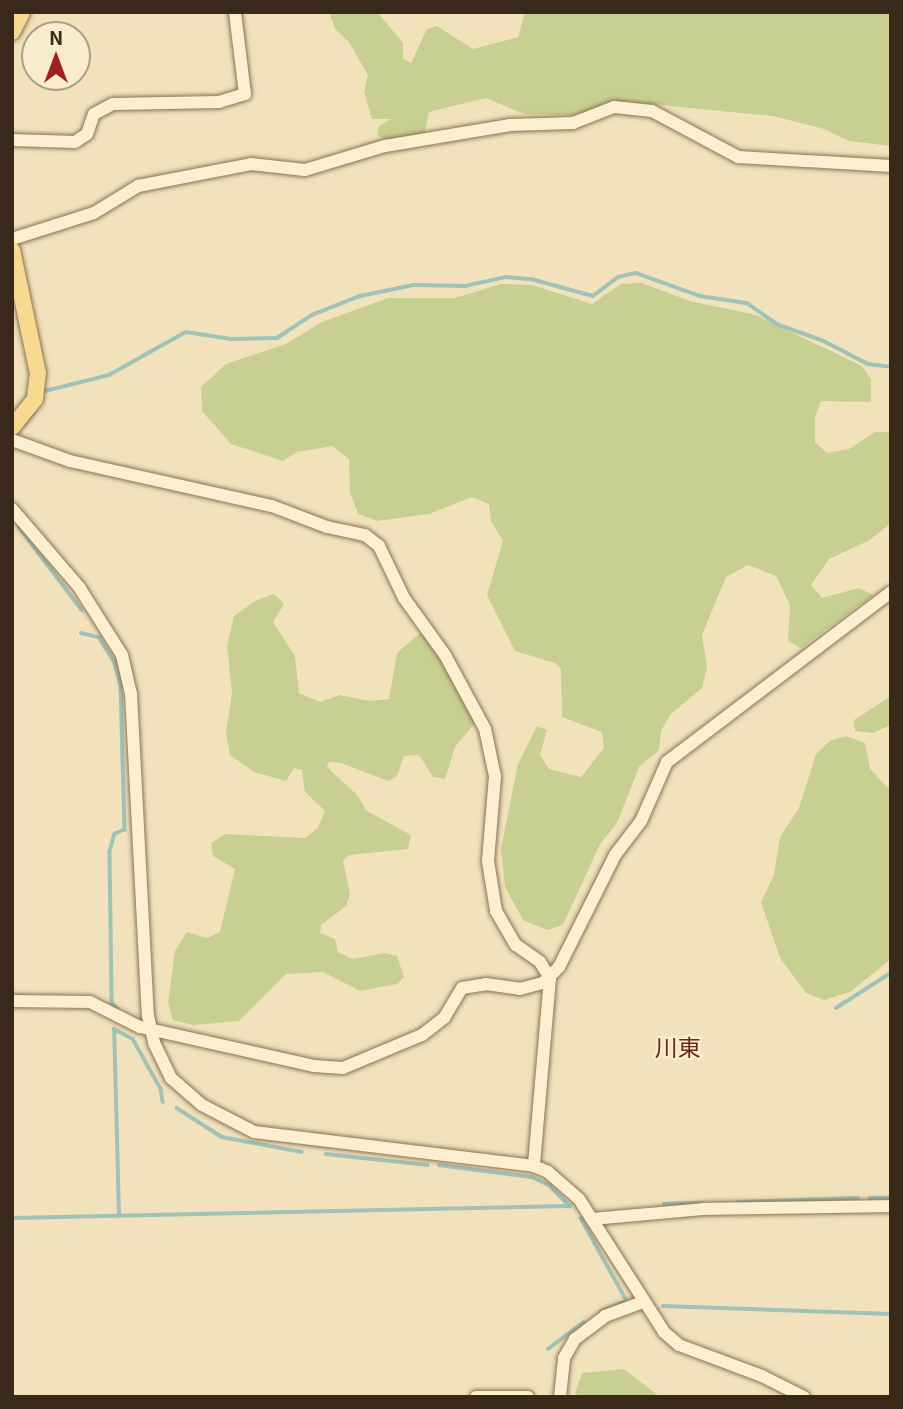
<!DOCTYPE html>
<meta charset="utf-8">
<style>
body{margin:0}
#map{position:relative;width:903px;height:1409px;overflow:hidden;background:#f1e2bc;font-family:Georgia,"Noto Sans JP",serif}
div>[style]{position:absolute}
.green>*{inset:0;background:#c7d090}
.stream>*{height:3.5px;margin:-1.75px;padding:0 1.75px;transform-origin:1.75px;border-radius:1.75px;background:#a1c2b9}
.roads{filter:drop-shadow(0 0 2px #8a7254) drop-shadow(0 0 2px #8a7254)}
.minor>*{height:12px;margin:-6px;padding:0 6px;transform-origin:6px;border-radius:6px;background:#fcefd0}
.major>*{height:16px;margin:-8px;padding:0 8px;transform-origin:8px;border-radius:8px;background:#f9d990}
span{translate:-50% -50%;white-space:nowrap;text-align:center;line-height:1.15;-webkit-text-stroke:5px #f8eccd;paint-order:stroke}
.neighbourhood-label{font-size:23px;color:#682916}
.frame{position:absolute;inset:0;border:14px solid #38291a;pointer-events:none}
.north{position:absolute;left:21px;top:21px;width:70px;height:70px;box-sizing:border-box;background:#f8eccd;border:2px solid #ab9e85;border-radius:50%;rotate:0deg;font-size:19px;font-weight:700;line-height:28px;text-align:center;color:#38291a}
.north::after{content:'';display:block;margin:auto;width:24px;height:32px;background:#9e2020;clip-path:polygon(50% 0,100% 100%,50% 72%,0 100%)}
</style>
<div id="map">
<div class="green">
<div style="clip-path:polygon(329px 12px,377px 12px,403px 43px,403px 59px,411px 63px,427px 29px,437px 26px,473px 49px,518px 37px,525px 12px,891px 12px,891px 146px,849px 141px,824px 129px,773px 116px,628px 102px,608px 104px,584px 115px,524px 114px,486px 98px,429px 112px,424px 135px,388px 141px,377px 135px,379px 126px,391px 119px,372px 119px,364px 92px,368px 75px,349px 42px,335px 29px)"></div>
<div style="clip-path:polygon(642px 283px,690px 301px,756px 315px,862px 366px,871px 379px,871px 402px,821px 401px,815px 417px,815px 442px,827px 453px,849px 449px,875px 432px,891px 432px,891px 523px,870px 540px,829px 559px,811px 585px,822px 598px,859px 588px,873px 595px,801px 648px,788px 641px,790px 605px,776px 576px,748px 565px,726px 577px,702px 635px,707px 667px,702px 688px,670px 715px,661px 731px,659px 750px,639px 767px,617px 823px,600px 844px,563px 925px,547px 930px,523px 920px,505px 887px,501px 849px,518px 764px,537px 726px,547px 730px,540px 755px,549px 769px,581px 777px,604px 748px,602px 732px,562px 717px,561px 669px,555px 663px,515px 651px,487px 595px,503px 541px,491px 521px,489px 504px,472px 497px,429px 514px,377px 521px,358px 514px,350px 492px,349px 459px,332px 446px,297px 452px,283px 461px,231px 444px,202px 411px,201px 387px,226px 364px,286px 344px,322px 322px,388px 298px,455px 298px,501px 284px,532px 285px,592px 304px,621px 284px)"></div>
<div style="clip-path:polygon(274px 594px,284px 604px,273px 622px,295px 656px,299px 693px,320px 702px,340px 695px,369px 701px,389px 699px,397px 653px,420px 633px,430px 636px,475px 723px,455px 747px,445px 779px,433px 777px,419px 755px,404px 756px,397px 776px,388px 781px,341px 763px,329px 762px,327px 767px,357px 795px,367px 811px,411px 835px,408px 849px,349px 855px,343px 861px,350px 894px,346px 906px,321px 925px,320px 933px,335px 939px,338px 952px,352px 959px,385px 953px,397px 956px,404px 977px,397px 984px,360px 991px,323px 972px,286px 974px,239px 1021px,193px 1025px,173px 1020px,168px 1003px,175px 951px,187px 932px,207px 938px,220px 932px,235px 869px,213px 856px,211px 843px,225px 834px,305px 838px,318px 828px,325px 811px,305px 792px,302px 770px,294px 768px,286px 781px,254px 772px,230px 755px,226px 733px,232px 692px,227px 646px,234px 616px,255px 601px)"></div>
<div style="clip-path:polygon(891px 696px,891px 725px,873px 733px,855px 731px,854px 720px)"></div>
<div style="clip-path:polygon(846px 736px,865px 743px,870px 769px,891px 791px,891px 959px,850px 992px,824px 1000px,806px 993px,780px 958px,761px 902px,774px 875px,780px 837px,799px 808px,816px 754px,830px 741px)"></div>
<div style="clip-path:polygon(624px 1369px,660px 1397px,579px 1397px,575px 1393px,582px 1373px)"></div>
</div>
<div class="stream">
<div style="left:45px;top:391px;width:66px;rotate:-14deg"></div>
<div style="left:109px;top:375px;width:88px;rotate:-29.2deg"></div>
<div style="left:186px;top:332px;width:47px;rotate:8.7deg"></div>
<div style="left:232px;top:339px;width:45px;rotate:-1.3deg"></div>
<div style="left:277px;top:338px;width:42px;rotate:-33.3deg"></div>
<div style="left:312px;top:315px;width:52px;rotate:-21.6deg"></div>
<div style="left:360px;top:296px;width:54px;rotate:-11.7deg"></div>
<div style="left:413px;top:285px;width:52px;rotate:1.1deg"></div>
<div style="left:465px;top:286px;width:42px;rotate:-12.4deg"></div>
<div style="left:506px;top:277px;width:25px;rotate:5deg"></div>
<div style="left:531px;top:279px;width:64px;rotate:15.3deg"></div>
<div style="left:593px;top:296px;width:31px;rotate:-37deg"></div>
<div style="left:618px;top:277px;width:18px;rotate:-13deg"></div>
<div style="left:636px;top:273px;width:68px;rotate:19.8deg"></div>
<div style="left:700px;top:296px;width:48px;rotate:8.5deg"></div>
<div style="left:747px;top:303px;width:39px;rotate:35deg"></div>
<div style="left:779px;top:325px;width:48px;rotate:19.6deg"></div>
<div style="left:824px;top:341px;width:50px;rotate:27.6deg"></div>
<div style="left:868px;top:364px;width:23px;rotate:7deg"></div>
<div style="left:24px;top:425px;width:16px;rotate:-52deg"></div>
<div style="left:19px;top:527px;width:104px;rotate:52.8deg"></div>
<div style="left:81px;top:633px;width:18px;rotate:13deg"></div>
<div style="left:99px;top:637px;width:31px;rotate:58deg"></div>
<div style="left:115px;top:663px;width:24px;rotate:75deg"></div>
<div style="left:121px;top:686px;width:144px;rotate:88.4deg"></div>
<div style="left:125px;top:830px;width:11px;rotate:158deg"></div>
<div style="left:115px;top:834px;width:19px;rotate:106deg"></div>
<div style="left:110px;top:852px;width:151px;rotate:89.2deg"></div>
<div style="left:112px;top:1003px;width:8px;rotate:45deg"></div>
<div style="left:836px;top:1008px;width:65px;rotate:-32.5deg"></div>
<div style="left:177px;top:1108px;width:54px;rotate:32.8deg"></div>
<div style="left:222px;top:1137px;width:81px;rotate:10.6deg"></div>
<div style="left:326px;top:1154px;width:102px;rotate:6.2deg"></div>
<div style="left:439px;top:1165px;width:94px;rotate:7.4deg"></div>
<div style="left:532px;top:1177px;width:19px;rotate:25deg"></div>
<div style="left:549px;top:1185px;width:30px;rotate:45deg"></div>
<div style="left:870px;top:1198px;width:21px"></div>
<div style="left:738px;top:1202px;width:120px;rotate:-1.9deg"></div>
<div style="left:664px;top:1204px;width:38px;rotate:-2deg"></div>
<div style="left:119px;top:1215px;width:186px;rotate:-91.5deg"></div>
<div style="left:114px;top:1029px;width:21px;rotate:28deg"></div>
<div style="left:133px;top:1039px;width:57px;rotate:60.8deg"></div>
<div style="left:161px;top:1089px;width:13px;rotate:81deg"></div>
<div style="left:12px;top:1218px;width:558px;rotate:-1.23deg"></div>
<div style="left:581px;top:1218px;width:95px;rotate:61deg"></div>
<div style="left:627px;top:1301px;width:28px;rotate:157deg"></div>
<div style="left:663px;top:1306px;width:228px;rotate:2deg"></div>
<div style="left:548px;top:1349px;width:44px;rotate:-36.6deg"></div>
</div>
<div class="roads">
<div class="minor">
<div style="left:12px;top:140px;width:63px;rotate:1.8deg"></div>
<div style="left:75px;top:142px;width:14px;rotate:-34deg"></div>
<div style="left:87px;top:134px;width:21px;rotate:-71deg"></div>
<div style="left:94px;top:114px;width:21px;rotate:-28deg"></div>
<div style="left:113px;top:104px;width:106px;rotate:-1.1deg"></div>
<div style="left:219px;top:102px;width:27px;rotate:-17deg"></div>
<div style="left:245px;top:94px;width:83px;rotate:-97deg"></div>
<div style="left:12px;top:239px;width:86px;rotate:-17.6deg"></div>
<div style="left:94px;top:213px;width:52px;rotate:-31.5deg"></div>
<div style="left:138px;top:186px;width:115px;rotate:-11deg"></div>
<div style="left:251px;top:164px;width:54px;rotate:6.3deg"></div>
<div style="left:305px;top:170px;width:84px;rotate:-16.7deg"></div>
<div style="left:385px;top:146px;width:127px;rotate:-9.5deg"></div>
<div style="left:510px;top:125px;width:63px;rotate:-1.8deg"></div>
<div style="left:573px;top:123px;width:44px;rotate:-21.3deg"></div>
<div style="left:614px;top:107px;width:38px;rotate:6deg"></div>
<div style="left:652px;top:111px;width:98px;rotate:28.1deg"></div>
<div style="left:738px;top:157px;width:153px;rotate:3.4deg"></div>
<div style="left:12px;top:440px;width:62px;rotate:19.9deg"></div>
<div style="left:70px;top:461px;width:207px;rotate:12.6deg"></div>
<div style="left:272px;top:506px;width:59px;rotate:20.9deg"></div>
<div style="left:327px;top:527px;width:39px;rotate:12deg"></div>
<div style="left:365px;top:535px;width:18px;rotate:38deg"></div>
<div style="left:379px;top:546px;width:58px;rotate:64.3deg"></div>
<div style="left:404px;top:598px;width:70px;rotate:54.3deg"></div>
<div style="left:445px;top:655px;width:84px;rotate:61.6deg"></div>
<div style="left:485px;top:729px;width:48px;rotate:78deg"></div>
<div style="left:495px;top:776px;width:85px;rotate:94.7deg"></div>
<div style="left:488px;top:861px;width:51px;rotate:80.9deg"></div>
<div style="left:496px;top:911px;width:39px;rotate:60deg"></div>
<div style="left:516px;top:945px;width:29px;rotate:35deg"></div>
<div style="left:540px;top:962px;width:19px;rotate:58deg"></div>
<div style="left:550px;top:978px;width:189px;rotate:94.9deg"></div>
<div style="left:12px;top:509px;width:103px;rotate:49.3deg"></div>
<div style="left:79px;top:587px;width:80px;rotate:57.7deg"></div>
<div style="left:122px;top:655px;width:40px;rotate:77deg"></div>
<div style="left:131px;top:694px;width:322px;rotate:87deg"></div>
<div style="left:148px;top:1016px;width:28px;rotate:77deg"></div>
<div style="left:154px;top:1043px;width:39px;rotate:64deg"></div>
<div style="left:171px;top:1078px;width:41px;rotate:41.1deg"></div>
<div style="left:202px;top:1105px;width:59px;rotate:27.4deg"></div>
<div style="left:254px;top:1132px;width:282px;rotate:6.9deg"></div>
<div style="left:534px;top:1166px;width:15px;rotate:23deg"></div>
<div style="left:548px;top:1172px;width:41px;rotate:41.1deg"></div>
<div style="left:579px;top:1199px;width:158px;rotate:57.4deg"></div>
<div style="left:664px;top:1332px;width:20px;rotate:41deg"></div>
<div style="left:679px;top:1345px;width:89px;rotate:20.5deg"></div>
<div style="left:762px;top:1376px;width:47px;rotate:26.6deg"></div>
<div style="left:12px;top:1001px;width:78px;rotate:0.7deg"></div>
<div style="left:90px;top:1002px;width:56px;rotate:26.6deg"></div>
<div style="left:140px;top:1027px;width:178px;rotate:12.6deg"></div>
<div style="left:314px;top:1066px;width:29px;rotate:4deg"></div>
<div style="left:343px;top:1068px;width:86px;rotate:-22.7deg"></div>
<div style="left:422px;top:1035px;width:28px;rotate:-38deg"></div>
<div style="left:444px;top:1018px;width:35px;rotate:-59deg"></div>
<div style="left:462px;top:988px;width:24px;rotate:-9deg"></div>
<div style="left:486px;top:984px;width:34px;rotate:8deg"></div>
<div style="left:520px;top:989px;width:24px;rotate:-15deg"></div>
<div style="left:543px;top:983px;width:23px;rotate:-45deg"></div>
<div style="left:559px;top:967px;width:125px;rotate:-63.4deg"></div>
<div style="left:615px;top:855px;width:43px;rotate:-52.6deg"></div>
<div style="left:641px;top:821px;width:64px;rotate:-66.2deg"></div>
<div style="left:667px;top:762px;width:281px;rotate:-37.2deg"></div>
<div style="left:592px;top:1219px;width:111px;rotate:-5.1deg"></div>
<div style="left:703px;top:1209px;width:188px;rotate:-0.9deg"></div>
<div style="left:476px;top:1397px;width:52px"></div>
<div style="left:560px;top:1397px;width:39px;rotate:-84deg"></div>
<div style="left:564px;top:1358px;width:22px;rotate:-60deg"></div>
<div style="left:575px;top:1339px;width:38px;rotate:-37deg"></div>
<div style="left:605px;top:1316px;width:40px;rotate:-20.2deg"></div>
</div>
<div class="major">
<div style="left:12px;top:32px;width:22px;rotate:-63deg"></div>
<div style="left:12px;top:250px;width:126px;rotate:78.1deg"></div>
<div style="left:38px;top:373px;width:26px;rotate:97deg"></div>
<div style="left:35px;top:399px;width:36px;rotate:129deg"></div>
</div>
</div>
<div class="neighbourhood-label">
<span style="left:678px;top:1046px">川東</span>
</div>
<div class="frame"></div>
<div class="north">N</div>
</div>
